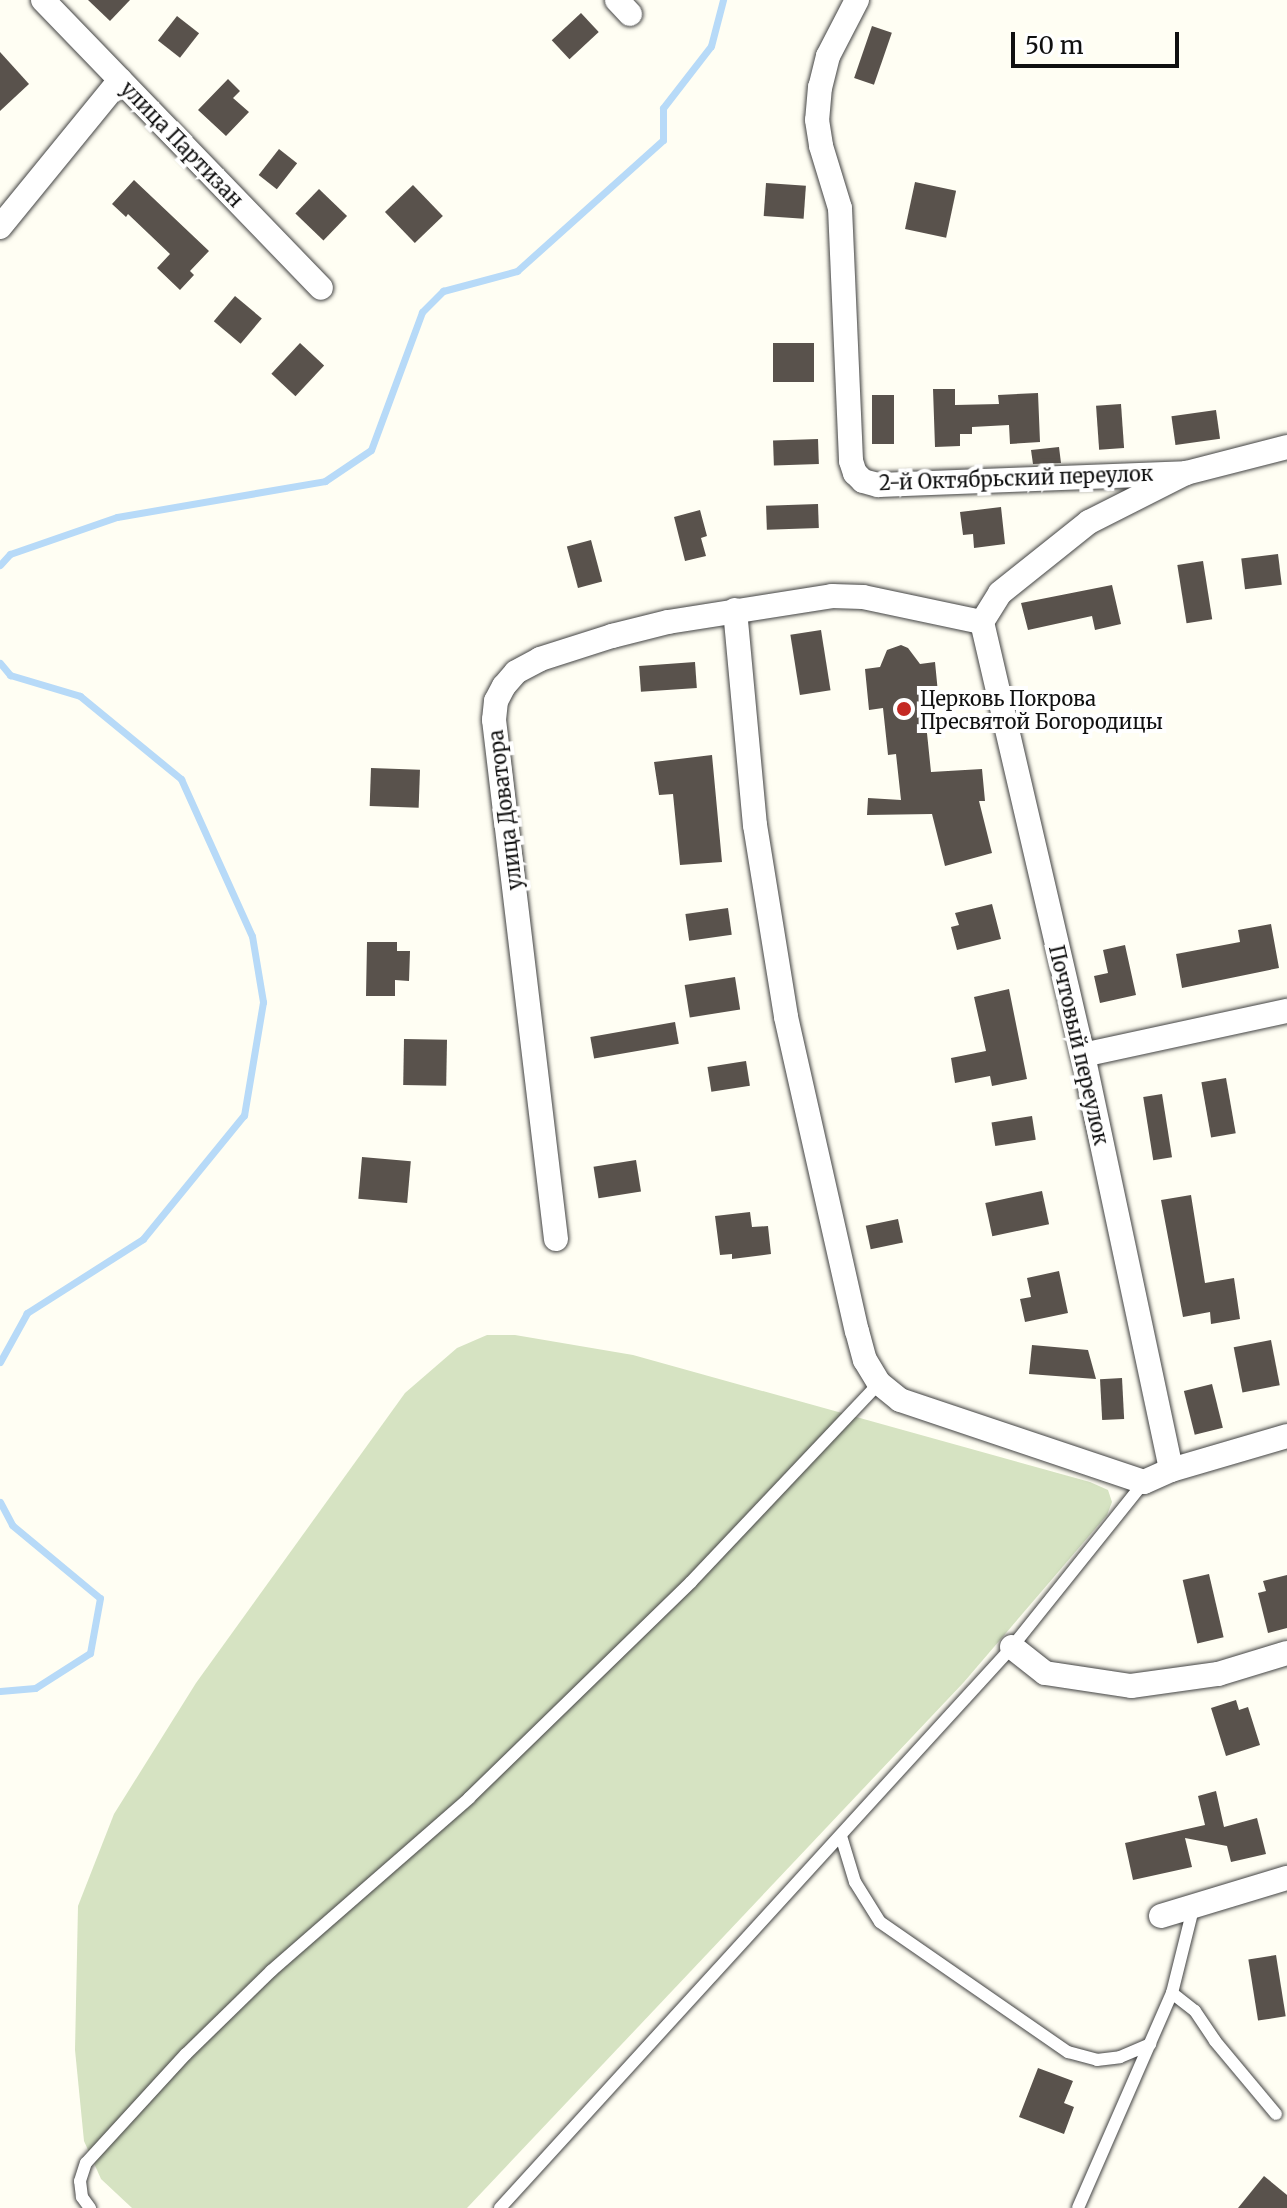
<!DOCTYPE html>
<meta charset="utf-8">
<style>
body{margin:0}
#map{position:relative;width:1287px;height:2208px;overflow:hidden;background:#fffef3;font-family:Merriweather,serif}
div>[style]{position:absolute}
.cemetery>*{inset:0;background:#d6e3c2}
.stream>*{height:7px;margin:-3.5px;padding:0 3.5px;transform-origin:3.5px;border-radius:3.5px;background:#b7daf8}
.building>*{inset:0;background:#59524c;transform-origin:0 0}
.roads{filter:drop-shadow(0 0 2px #434343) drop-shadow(0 0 2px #434343)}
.lane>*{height:12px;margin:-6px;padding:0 6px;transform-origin:6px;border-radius:6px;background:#fff}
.street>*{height:24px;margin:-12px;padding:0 12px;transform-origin:12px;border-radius:12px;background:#fff}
.dots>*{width:22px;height:22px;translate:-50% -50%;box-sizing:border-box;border:4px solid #fff;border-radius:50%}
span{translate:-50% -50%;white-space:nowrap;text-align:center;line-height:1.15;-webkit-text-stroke:8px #fff;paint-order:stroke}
.street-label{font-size:20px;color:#101010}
.poi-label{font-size:20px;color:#101010}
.left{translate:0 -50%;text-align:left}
.scale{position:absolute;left:1011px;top:32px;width:168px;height:36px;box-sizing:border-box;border:4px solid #101010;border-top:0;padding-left:10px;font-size:24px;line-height:28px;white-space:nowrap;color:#101010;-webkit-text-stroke:6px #fff;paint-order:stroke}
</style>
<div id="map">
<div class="cemetery">
<div style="clip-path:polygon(487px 1335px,515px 1335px,633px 1355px,1090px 1482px,1108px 1490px,1112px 1502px,1107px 1515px,964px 1682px,467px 2208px,132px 2208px,101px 2179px,84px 2141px,75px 2050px,78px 1906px,114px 1814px,196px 1683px,405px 1393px,457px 1348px)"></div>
</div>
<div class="stream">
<div style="left:0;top:565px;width:15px;rotate:-48deg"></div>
<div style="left:10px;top:554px;width:113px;rotate:-19.1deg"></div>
<div style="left:117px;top:517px;width:211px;rotate:-9.8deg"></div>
<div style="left:325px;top:481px;width:55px;rotate:-34deg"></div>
<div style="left:371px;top:450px;width:147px;rotate:-69.7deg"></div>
<div style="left:422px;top:312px;width:30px;rotate:-45deg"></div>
<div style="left:443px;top:291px;width:77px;rotate:-15.1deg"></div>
<div style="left:517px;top:271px;width:196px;rotate:-41.9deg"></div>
<div style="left:663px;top:140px;width:32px;rotate:-90deg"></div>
<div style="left:663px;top:108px;width:78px;rotate:-52.3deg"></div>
<div style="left:711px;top:46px;width:48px;rotate:-75.4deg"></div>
<div style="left:0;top:663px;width:16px;rotate:50deg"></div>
<div style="left:10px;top:675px;width:73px;rotate:16.7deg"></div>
<div style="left:80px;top:696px;width:131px;rotate:39.4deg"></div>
<div style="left:181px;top:779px;width:172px;rotate:65.7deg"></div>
<div style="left:252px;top:936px;width:67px;rotate:80.5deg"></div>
<div style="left:263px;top:1002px;width:115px;rotate:99.5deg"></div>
<div style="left:244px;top:1115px;width:160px;rotate:129.2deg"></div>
<div style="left:143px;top:1239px;width:138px;rotate:147.5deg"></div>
<div style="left:27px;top:1313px;width:56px;rotate:118.9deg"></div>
<div style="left:0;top:1502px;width:26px;rotate:62deg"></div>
<div style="left:12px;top:1525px;width:114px;rotate:39.7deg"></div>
<div style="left:100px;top:1598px;width:56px;rotate:100.3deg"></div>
<div style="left:90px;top:1653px;width:65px;rotate:147.5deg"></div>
<div style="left:35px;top:1688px;width:35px;rotate:175deg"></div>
</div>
<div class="building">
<div style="clip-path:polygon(88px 0,130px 0,110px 21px)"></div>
<div style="left:581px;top:13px;width:26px;height:40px;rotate:47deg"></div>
<div style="left:177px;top:16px;width:28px;height:31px;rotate:38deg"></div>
<div style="left:872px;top:26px;width:21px;height:55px;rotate:19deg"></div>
<div style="clip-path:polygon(0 52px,29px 84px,0 111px)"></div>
<div style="clip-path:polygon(228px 79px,240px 91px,233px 98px,249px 112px,226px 136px,198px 110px)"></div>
<div style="left:279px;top:149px;width:23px;height:33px;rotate:38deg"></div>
<div style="clip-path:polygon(134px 180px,209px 251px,190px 271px,194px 275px,180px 290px,157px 268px,170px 254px,128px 214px,126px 217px,112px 204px)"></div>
<div style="left:915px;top:182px;width:42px;height:48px;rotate:12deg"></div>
<div style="left:766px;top:183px;width:40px;height:33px;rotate:4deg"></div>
<div style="left:413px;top:185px;width:43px;height:39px;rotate:46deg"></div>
<div style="left:319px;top:189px;width:39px;height:34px;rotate:44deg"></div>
<div style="left:235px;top:296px;width:35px;height:33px;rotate:40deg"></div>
<div style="left:300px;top:343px;width:33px;height:42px;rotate:43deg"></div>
<div style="left:814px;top:343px;width:39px;height:41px;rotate:90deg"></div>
<div style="clip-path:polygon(933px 389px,955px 389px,955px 405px,999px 404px,998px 395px,1038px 393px,1040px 442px,1010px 444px,1009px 425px,972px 427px,972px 434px,960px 434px,960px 446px,935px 447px)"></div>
<div style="left:872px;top:395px;width:22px;height:49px"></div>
<div style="left:1121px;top:404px;width:44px;height:25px;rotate:86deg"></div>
<div style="left:1216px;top:410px;width:29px;height:45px;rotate:82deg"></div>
<div style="left:818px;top:439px;width:25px;height:45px;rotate:88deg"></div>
<div style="clip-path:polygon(1059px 447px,1061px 463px,1033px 464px,1031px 450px)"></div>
<div style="left:818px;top:504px;width:24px;height:52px;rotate:88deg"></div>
<div style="clip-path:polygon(1001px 507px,1005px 544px,974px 548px,973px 534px,963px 535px,960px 512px)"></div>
<div style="clip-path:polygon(700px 510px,707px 536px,701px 538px,706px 556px,685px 561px,674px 517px)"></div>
<div style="left:591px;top:540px;width:43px;height:25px;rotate:75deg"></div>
<div style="left:1278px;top:554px;width:31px;height:37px;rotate:83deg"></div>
<div style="left:1203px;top:561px;width:59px;height:26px;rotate:81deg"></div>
<div style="clip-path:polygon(1112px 585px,1121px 624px,1095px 630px,1092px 616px,1028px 630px,1021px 603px)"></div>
<div style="left:821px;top:630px;width:61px;height:31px;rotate:81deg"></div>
<div style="clip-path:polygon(901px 645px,908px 648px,920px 664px,935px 662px,939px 703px,924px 704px,931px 772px,982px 769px,985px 801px,979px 801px,992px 853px,945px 866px,932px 814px,867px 815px,868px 798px,901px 800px,896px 754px,888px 755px,883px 708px,869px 710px,865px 669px,880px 667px,887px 650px)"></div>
<div style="left:695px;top:662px;width:26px;height:56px;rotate:86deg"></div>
<div style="clip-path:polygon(712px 755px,722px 862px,680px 865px,673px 794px,659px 795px,654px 762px)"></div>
<div style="left:371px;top:768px;width:49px;height:38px;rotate:2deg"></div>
<div style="clip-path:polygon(992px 904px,1001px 939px,957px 950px,951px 927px,959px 925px,955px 913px)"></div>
<div style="left:728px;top:908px;width:27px;height:43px;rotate:82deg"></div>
<div style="clip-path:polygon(1271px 924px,1279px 968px,1182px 988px,1176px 954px,1240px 942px,1238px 930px)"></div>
<div style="clip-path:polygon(367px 942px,397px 942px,397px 951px,410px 951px,409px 981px,395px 980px,395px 996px,366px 996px)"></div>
<div style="clip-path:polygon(1125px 945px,1136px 995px,1100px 1003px,1094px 976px,1108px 973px,1103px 950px)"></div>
<div style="left:735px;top:977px;width:33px;height:51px;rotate:81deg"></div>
<div style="clip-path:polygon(1009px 989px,1027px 1079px,992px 1086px,990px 1076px,955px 1083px,951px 1058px,986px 1051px,974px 997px)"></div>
<div style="left:675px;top:1022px;width:22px;height:86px;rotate:80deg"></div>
<div style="left:404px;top:1039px;width:43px;height:46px;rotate:1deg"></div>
<div style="left:746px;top:1061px;width:25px;height:39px;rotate:81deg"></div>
<div style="left:1226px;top:1078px;width:56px;height:25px;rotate:80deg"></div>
<div style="left:1162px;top:1094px;width:64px;height:19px;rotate:81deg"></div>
<div style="left:1032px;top:1116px;width:24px;height:41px;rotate:81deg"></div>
<div style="left:362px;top:1157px;width:49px;height:42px;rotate:5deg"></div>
<div style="left:636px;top:1160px;width:32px;height:43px;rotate:81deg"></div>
<div style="left:1042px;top:1191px;width:34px;height:58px;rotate:78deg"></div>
<div style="clip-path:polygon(1191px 1195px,1205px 1283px,1234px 1278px,1240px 1319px,1211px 1324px,1210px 1312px,1183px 1317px,1161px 1200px)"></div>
<div style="clip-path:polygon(750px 1212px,752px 1227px,768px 1226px,771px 1254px,732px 1259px,732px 1254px,720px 1255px,715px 1216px)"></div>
<div style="left:898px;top:1219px;width:24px;height:33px;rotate:78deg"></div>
<div style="clip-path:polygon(1059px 1271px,1068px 1313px,1025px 1322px,1020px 1299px,1031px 1297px,1027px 1278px)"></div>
<div style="left:1271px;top:1340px;width:46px;height:38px;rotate:79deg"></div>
<div style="clip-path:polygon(1032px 1345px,1088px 1350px,1096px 1379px,1029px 1374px)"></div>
<div style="left:1122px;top:1378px;width:41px;height:22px;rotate:87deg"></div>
<div style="left:1212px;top:1384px;width:45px;height:29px;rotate:76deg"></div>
<div style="left:1209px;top:1574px;width:65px;height:27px;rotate:77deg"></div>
<div style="clip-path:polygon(1287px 1575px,1287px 1628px,1268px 1633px,1258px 1593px,1266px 1591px,1263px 1581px)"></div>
<div style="clip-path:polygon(1236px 1700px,1239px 1710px,1248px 1707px,1260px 1745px,1226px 1756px,1211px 1708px)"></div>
<div style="clip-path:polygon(1216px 1791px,1224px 1827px,1257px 1818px,1266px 1854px,1231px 1862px,1227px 1846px,1185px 1838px,1192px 1867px,1133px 1880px,1125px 1843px,1205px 1825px,1198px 1796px)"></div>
<div style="left:1276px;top:1955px;width:62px;height:28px;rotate:81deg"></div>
<div style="clip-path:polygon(1038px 2068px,1073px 2081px,1064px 2103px,1074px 2107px,1064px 2134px,1019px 2117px)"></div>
<div style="clip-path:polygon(1264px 2176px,1287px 2195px,1287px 2208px,1238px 2208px)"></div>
</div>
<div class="roads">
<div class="lane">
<div style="left:841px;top:1836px;width:48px;rotate:73.1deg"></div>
<div style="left:855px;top:1882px;width:47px;rotate:58deg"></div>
<div style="left:880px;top:1922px;width:229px;rotate:34.7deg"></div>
<div style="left:1068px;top:2052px;width:30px;rotate:15deg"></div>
<div style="left:1097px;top:2060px;width:23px;rotate:-7deg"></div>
<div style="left:1120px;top:2057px;width:33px;rotate:-23deg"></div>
<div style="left:1172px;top:1993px;width:29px;rotate:38deg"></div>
<div style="left:1195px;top:2011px;width:36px;rotate:56deg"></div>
<div style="left:1215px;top:2041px;width:95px;rotate:50.1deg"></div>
<div style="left:90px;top:2208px;width:14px;rotate:-126deg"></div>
<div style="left:82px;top:2197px;width:16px;rotate:-97deg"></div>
<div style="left:80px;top:2181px;width:19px;rotate:-72deg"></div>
<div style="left:86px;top:2163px;width:148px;rotate:-47.5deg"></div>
<div style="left:186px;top:2054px;width:119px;rotate:-44.3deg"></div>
<div style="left:271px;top:1971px;width:263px;rotate:-41.1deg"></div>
<div style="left:469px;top:1798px;width:310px;rotate:-44.2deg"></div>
<div style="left:691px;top:1582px;width:274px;rotate:-46.6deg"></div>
<div style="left:500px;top:2208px;width:760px;rotate:-47.61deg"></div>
<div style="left:1012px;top:1647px;width:211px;rotate:-51.3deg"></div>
<div style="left:1078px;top:2208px;width:235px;rotate:-66.4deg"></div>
<div style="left:1172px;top:1993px;width:91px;rotate:-76deg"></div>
</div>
<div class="street">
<div style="left:43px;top:0;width:400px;rotate:46deg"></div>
<div style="left:617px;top:0;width:19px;rotate:47deg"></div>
<div style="left:857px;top:0;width:63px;rotate:117.4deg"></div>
<div style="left:828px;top:56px;width:32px;rotate:104deg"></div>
<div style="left:820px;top:87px;width:33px;rotate:95deg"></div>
<div style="left:817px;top:120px;width:26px;rotate:81deg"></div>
<div style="left:821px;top:146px;width:65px;rotate:73deg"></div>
<div style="left:840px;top:208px;width:253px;rotate:87.5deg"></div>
<div style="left:851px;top:461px;width:13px;rotate:72deg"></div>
<div style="left:855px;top:473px;width:11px;rotate:45deg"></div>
<div style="left:863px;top:481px;width:16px;rotate:15deg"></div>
<div style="left:878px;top:485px;width:308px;rotate:-2.2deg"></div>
<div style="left:0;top:227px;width:190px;rotate:-50.8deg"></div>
<div style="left:735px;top:610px;width:216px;rotate:84.7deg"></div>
<div style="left:755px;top:825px;width:194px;rotate:80.8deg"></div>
<div style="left:786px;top:1017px;width:322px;rotate:77.3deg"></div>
<div style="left:857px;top:1331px;width:30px;rotate:75deg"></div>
<div style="left:865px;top:1360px;width:27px;rotate:59deg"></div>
<div style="left:879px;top:1383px;width:27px;rotate:39deg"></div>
<div style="left:900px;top:1400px;width:257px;rotate:18.6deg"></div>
<div style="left:1144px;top:1482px;width:30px;rotate:-24deg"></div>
<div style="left:1171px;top:1470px;width:121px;rotate:-16.3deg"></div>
<div style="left:982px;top:622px;width:445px;rotate:76.9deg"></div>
<div style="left:1083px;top:1055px;width:424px;rotate:78deg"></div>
<div style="left:982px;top:622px;width:34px;rotate:-58deg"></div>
<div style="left:1000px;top:593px;width:114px;rotate:-38.6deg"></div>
<div style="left:1089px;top:522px;width:109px;rotate:-26.8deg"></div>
<div style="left:1186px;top:473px;width:104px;rotate:-14.4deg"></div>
<div style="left:1083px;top:1055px;width:209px;rotate:-12.2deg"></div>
<div style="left:556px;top:1239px;width:523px;rotate:-96.81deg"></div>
<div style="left:494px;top:720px;width:19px;rotate:-84deg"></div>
<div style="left:496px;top:701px;width:17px;rotate:-62deg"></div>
<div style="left:504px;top:686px;width:18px;rotate:-49deg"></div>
<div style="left:516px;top:672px;width:27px;rotate:-28deg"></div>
<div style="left:540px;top:659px;width:76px;rotate:-17.7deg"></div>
<div style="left:612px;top:636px;width:58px;rotate:-14deg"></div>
<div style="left:668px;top:622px;width:166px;rotate:-9deg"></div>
<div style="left:832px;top:596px;width:31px;rotate:2deg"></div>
<div style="left:863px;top:597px;width:122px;rotate:11.9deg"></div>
<div style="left:1012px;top:1647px;width:42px;rotate:38.2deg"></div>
<div style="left:1045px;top:1673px;width:87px;rotate:8.6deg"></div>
<div style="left:1131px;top:1686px;width:88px;rotate:-7.9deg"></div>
<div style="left:1218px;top:1674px;width:72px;rotate:-16.9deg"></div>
<div style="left:1161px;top:1916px;width:132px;rotate:-16.8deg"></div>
</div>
</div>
<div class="dots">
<div style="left:904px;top:709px;background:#c42924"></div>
</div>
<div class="street-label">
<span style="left:182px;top:144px;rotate:46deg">улица Партизан</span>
<span style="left:1016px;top:478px;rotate:-2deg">2-й Октябрьский переулок</span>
<span style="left:505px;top:810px;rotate:-97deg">улица Доватора</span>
<span style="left:1079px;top:1045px;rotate:77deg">Почтовый переулок</span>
</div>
<div class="poi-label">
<span class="left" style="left:920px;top:710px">Церковь Покрова<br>Пресвятой Богородицы</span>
</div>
<div class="scale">50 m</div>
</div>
